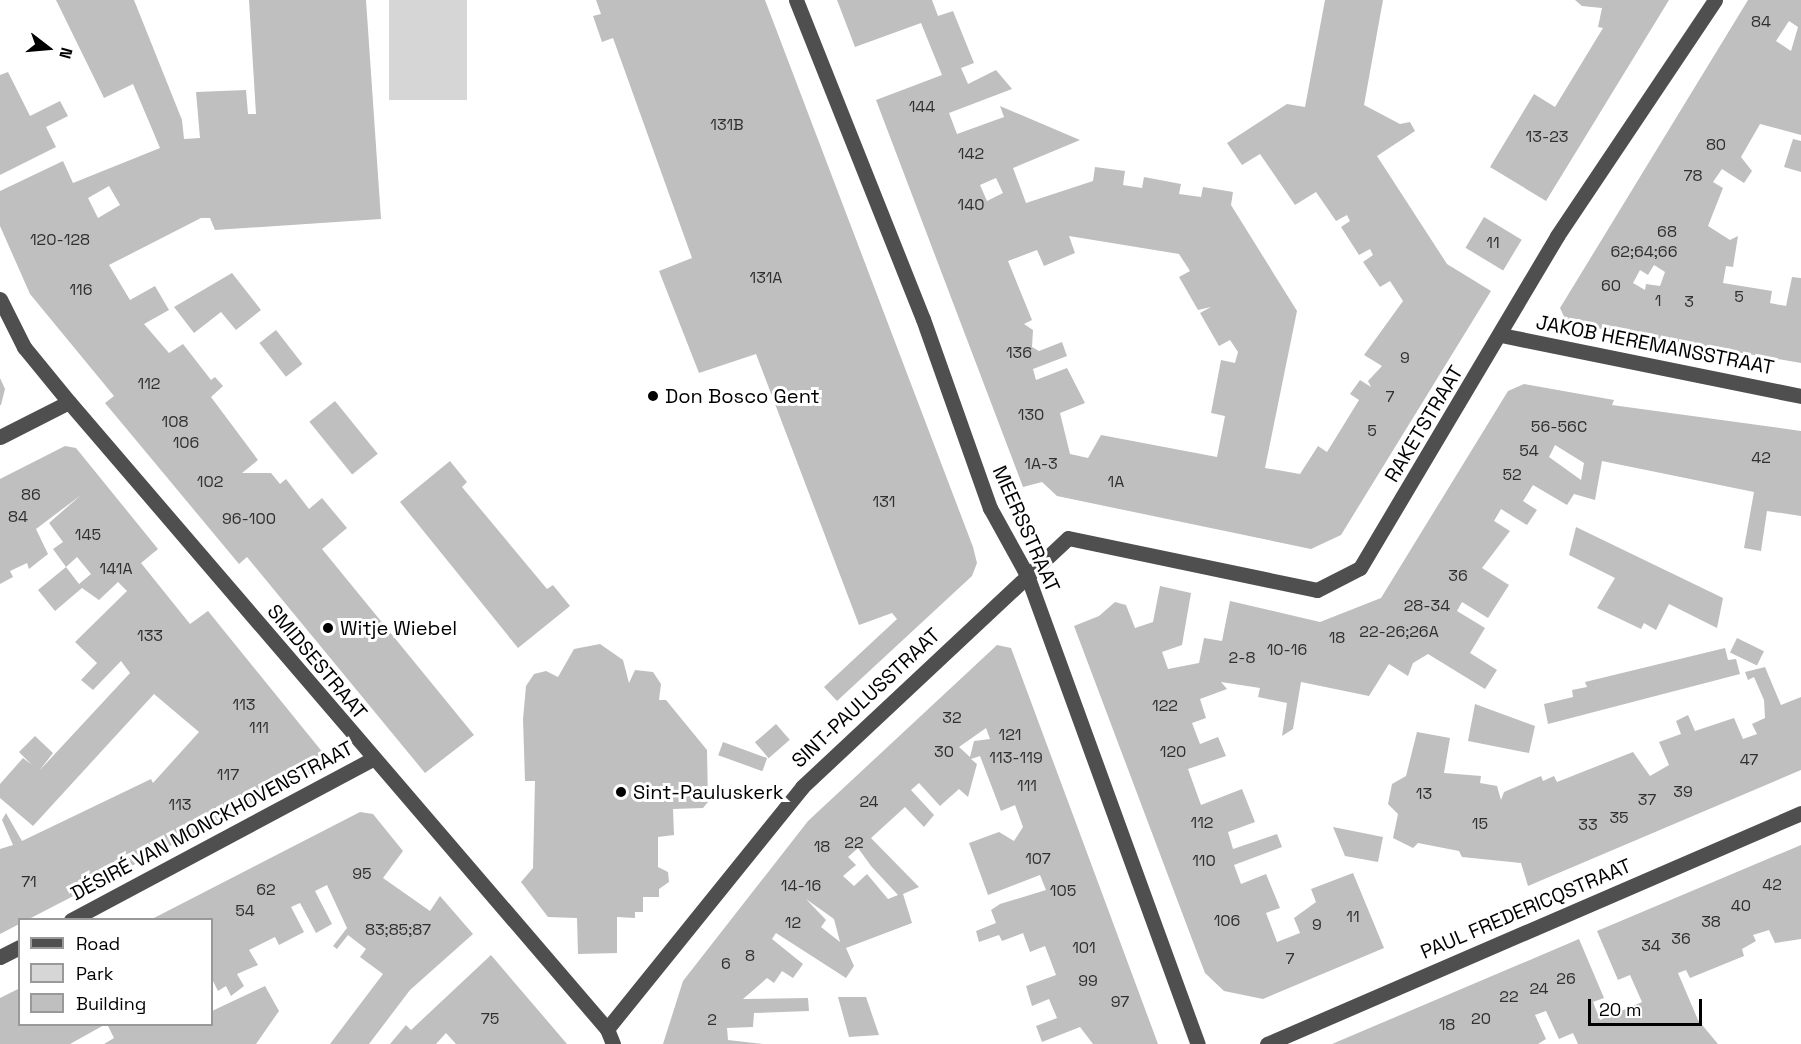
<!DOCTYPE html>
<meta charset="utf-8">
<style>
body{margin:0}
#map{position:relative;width:1801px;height:1044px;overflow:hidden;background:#fff;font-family:"Space Grotesk",sans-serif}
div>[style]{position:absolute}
.green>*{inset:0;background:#d6d6d6;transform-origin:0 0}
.building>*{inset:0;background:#bfbfbf;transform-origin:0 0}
.minor>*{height:15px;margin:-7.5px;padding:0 7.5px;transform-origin:7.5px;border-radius:7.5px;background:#4f4f4f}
.dots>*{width:16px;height:16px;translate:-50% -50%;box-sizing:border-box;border:3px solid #fff;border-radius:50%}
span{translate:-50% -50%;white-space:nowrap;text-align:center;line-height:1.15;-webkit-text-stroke:6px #fff;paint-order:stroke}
.number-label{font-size:16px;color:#303030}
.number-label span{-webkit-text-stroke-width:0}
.street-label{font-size:20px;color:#000}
.poi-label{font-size:20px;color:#000}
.left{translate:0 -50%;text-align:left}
.legend{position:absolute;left:18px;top:918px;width:195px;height:108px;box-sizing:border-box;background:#fff;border:2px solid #999;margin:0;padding:8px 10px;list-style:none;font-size:18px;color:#000}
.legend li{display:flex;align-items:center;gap:12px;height:30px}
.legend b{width:30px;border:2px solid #999}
.north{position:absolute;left:18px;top:18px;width:60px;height:60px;-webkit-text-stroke:4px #fff;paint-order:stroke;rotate:106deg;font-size:16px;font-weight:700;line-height:24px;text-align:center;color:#000}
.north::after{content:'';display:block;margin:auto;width:21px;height:27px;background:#000;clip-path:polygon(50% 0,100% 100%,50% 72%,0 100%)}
.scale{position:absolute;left:1588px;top:999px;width:114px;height:27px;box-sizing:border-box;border:3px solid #000;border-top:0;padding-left:8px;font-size:18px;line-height:21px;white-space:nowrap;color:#000;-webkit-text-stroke:4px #fff;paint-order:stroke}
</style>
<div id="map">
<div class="green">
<div style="left:389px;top:0;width:78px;height:100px"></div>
</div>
<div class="building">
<div style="clip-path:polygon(evenodd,56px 0,134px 0,182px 120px,184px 139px,200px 138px,196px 92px,246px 90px,248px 114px,256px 114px,249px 0,366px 0,381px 219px,215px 230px,210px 218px,201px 218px,109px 265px,130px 300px,155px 286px,169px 310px,144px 324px,169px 353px,183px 344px,211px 380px,215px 377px,223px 386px,211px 397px,258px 460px,242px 473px,271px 473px,280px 484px,286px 479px,309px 509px,322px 498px,347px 528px,322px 549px,474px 735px,425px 773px,247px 557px,239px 564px,135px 439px,105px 403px,114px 396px,30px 294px,0 226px,0 191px,63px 161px,73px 183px,160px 148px,133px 84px,104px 98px,56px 0,109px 186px,120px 205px,98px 218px,88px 198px,109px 186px)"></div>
<div style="clip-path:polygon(596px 0,765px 0,973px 547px,977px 563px,972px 576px,837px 701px,824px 687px,897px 619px,892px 613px,859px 625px,756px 354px,699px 373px,659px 271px,692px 258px,613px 38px,602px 42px,593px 16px,601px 14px)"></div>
<div style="clip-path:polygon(evenodd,837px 0,932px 0,938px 16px,953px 11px,974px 63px,961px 68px,968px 84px,996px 70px,1012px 89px,949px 113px,957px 134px,1004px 117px,1000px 106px,1080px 140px,1013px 168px,1026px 203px,1093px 181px,1095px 167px,1125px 171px,1123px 185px,1142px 188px,1144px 177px,1181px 184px,1179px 194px,1201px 197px,1203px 187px,1233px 192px,1231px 205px,1297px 311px,1265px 468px,1300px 474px,1318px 446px,1327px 452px,1359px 400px,1350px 394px,1360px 380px,1371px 387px,1368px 381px,1382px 366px,1364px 355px,1403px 301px,1390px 281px,1380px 287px,1363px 262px,1373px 255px,1370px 249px,1359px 255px,1341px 227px,1350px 221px,1347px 215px,1336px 221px,1316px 192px,1295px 205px,1260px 154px,1242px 165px,1227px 143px,1287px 104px,1305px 107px,1325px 0,1383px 0,1364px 105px,1400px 124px,1410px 122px,1415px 131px,1377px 156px,1447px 264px,1491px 291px,1341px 535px,1311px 549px,1057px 496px,1042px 482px,1023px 487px,876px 100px,942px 75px,921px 23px,855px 47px,837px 0,996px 178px,1003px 193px,987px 201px,980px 185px,996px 178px,837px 0,1069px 236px,1179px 254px,1190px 271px,1179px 277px,1198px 310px,1211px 307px,1200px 313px,1219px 346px,1230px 340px,1238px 352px,1235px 363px,1221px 360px,1211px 413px,1225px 416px,1217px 457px,1101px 435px,1088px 458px,1070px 454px,1060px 413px,1085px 403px,1067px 368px,1036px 380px,1033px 369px,1067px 356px,1062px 342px,1039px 351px,1032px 347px,1033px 330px,1024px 324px,1032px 320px,1008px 261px,1037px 250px,1044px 266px,1075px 253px,1069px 236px)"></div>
<div style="clip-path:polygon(1575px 0,1669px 0,1546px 201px,1490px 167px,1534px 94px,1555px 107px,1603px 28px,1598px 27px,1602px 8px,1582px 6px)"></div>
<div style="clip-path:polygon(evenodd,1748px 0,1801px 0,1801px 135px,1760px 124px,1741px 157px,1752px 171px,1744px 183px,1722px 169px,1713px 182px,1723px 188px,1708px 226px,1730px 240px,1738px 236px,1733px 267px,1726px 266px,1723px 283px,1772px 291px,1770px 303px,1786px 306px,1792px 277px,1801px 278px,1801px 363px,1567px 323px,1560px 308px,1748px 0,1789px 21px,1798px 27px,1791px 51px,1776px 41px,1789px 21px,1748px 0,1654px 265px,1665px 272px,1660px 286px,1646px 284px,1645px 290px,1633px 283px,1640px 270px,1648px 275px,1654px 265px)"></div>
<div style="clip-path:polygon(8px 72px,30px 116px,60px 101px,68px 116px,46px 127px,56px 147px,0 175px,0 75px)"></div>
<div style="clip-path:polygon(1793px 139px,1801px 141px,1801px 172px,1784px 167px)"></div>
<div style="left:1484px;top:217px;width:44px;height:36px;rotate:31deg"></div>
<div style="clip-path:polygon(232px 273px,261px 310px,236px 330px,221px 312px,194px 333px,174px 307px)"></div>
<div style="left:276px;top:330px;width:43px;height:21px;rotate:52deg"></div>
<div style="clip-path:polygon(0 378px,5px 389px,1px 405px,0 405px)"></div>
<div style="clip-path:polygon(evenodd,1524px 384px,1614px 400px,1612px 405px,1801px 431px,1801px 516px,1767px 511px,1761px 551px,1744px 548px,1754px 492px,1602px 461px,1595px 500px,1574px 494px,1567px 505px,1533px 485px,1523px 501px,1537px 510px,1527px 525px,1501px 509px,1494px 521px,1510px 531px,1482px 568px,1509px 585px,1488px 618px,1462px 602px,1457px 611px,1485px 628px,1470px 653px,1497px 670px,1485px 689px,1428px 654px,1413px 663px,1408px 676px,1389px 664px,1369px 696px,1301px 682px,1293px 729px,1282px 736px,1287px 703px,1258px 697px,1260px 688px,1221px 682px,1227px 689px,1200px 699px,1206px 718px,1192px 723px,1200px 744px,1218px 737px,1226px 756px,1188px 769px,1201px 805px,1242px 789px,1255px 822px,1228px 832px,1233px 849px,1277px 834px,1282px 847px,1234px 865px,1241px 884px,1266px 874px,1280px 908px,1266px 913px,1277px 942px,1300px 933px,1294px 918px,1316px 902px,1311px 889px,1353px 873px,1384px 948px,1263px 999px,1224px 991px,1205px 973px,1198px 955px,1074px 626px,1099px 616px,1115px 602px,1126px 605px,1135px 628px,1153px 622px,1160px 586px,1191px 593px,1182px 645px,1162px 652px,1168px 669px,1199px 663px,1204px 638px,1222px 641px,1230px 601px,1320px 622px,1381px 598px,1508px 391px,1524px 384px,1555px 445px,1584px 463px,1581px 480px,1549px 457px,1555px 445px)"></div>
<div style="left:335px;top:401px;width:68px;height:33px;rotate:51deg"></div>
<div style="clip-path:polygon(65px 446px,76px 448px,158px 549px,141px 563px,190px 624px,208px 611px,324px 754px,321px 768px,0 934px,0 849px,13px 845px,2px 820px,6px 813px,22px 841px,151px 779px,153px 783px,199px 732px,154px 694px,33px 826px,0 798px,0 784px,23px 758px,32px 765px,19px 752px,35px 736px,53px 753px,39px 771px,130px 673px,121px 661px,93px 690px,81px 680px,97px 663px,75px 642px,127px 591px,118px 582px,99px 600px,82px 588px,55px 611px,38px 590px,66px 567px,79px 584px,91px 574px,77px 557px,66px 567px,53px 549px,63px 542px,49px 523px,81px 495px,36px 529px,48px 554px,29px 569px,27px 563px,10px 571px,13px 577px,0 584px,0 479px)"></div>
<div style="clip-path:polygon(450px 461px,467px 482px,462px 487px,547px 589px,553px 585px,570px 606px,518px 648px,400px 502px)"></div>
<div style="clip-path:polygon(1576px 527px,1723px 598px,1717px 628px,1669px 604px,1656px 630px,1644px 623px,1641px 629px,1597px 608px,1615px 578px,1569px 555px)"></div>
<div style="left:1737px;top:638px;width:30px;height:16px;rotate:26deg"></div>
<div style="clip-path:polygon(600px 644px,623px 660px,629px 683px,635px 670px,653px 672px,661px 684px,659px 700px,666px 700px,707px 750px,708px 802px,703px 808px,673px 809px,674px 835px,658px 837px,658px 867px,668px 872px,669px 882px,659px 889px,659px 897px,643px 897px,643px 912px,635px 912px,635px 918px,617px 917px,617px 953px,578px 954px,577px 918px,548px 917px,521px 882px,533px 868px,535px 781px,525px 781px,523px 719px,526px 686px,534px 674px,546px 671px,558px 677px,574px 649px)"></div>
<div style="clip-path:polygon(evenodd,997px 645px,1011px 648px,1158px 1044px,1093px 1044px,1080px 1027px,1042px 1042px,1036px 1026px,1057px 1018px,1049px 999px,1032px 1006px,1026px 986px,1056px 975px,1045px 946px,1030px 952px,1023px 933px,1002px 941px,999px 935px,979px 942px,976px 931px,996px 923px,991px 910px,1000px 904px,1046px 890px,1040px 875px,988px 895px,969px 843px,999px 832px,1014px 841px,1023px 827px,1015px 805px,1001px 811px,980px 756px,971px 759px,977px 764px,968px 797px,959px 789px,940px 806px,919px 783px,911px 790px,934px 815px,924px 827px,905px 807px,871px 838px,919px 887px,903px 894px,912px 923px,846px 948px,854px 966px,846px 978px,776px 933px,772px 939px,803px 964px,793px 978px,782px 971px,774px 983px,767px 978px,743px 999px,808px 998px,809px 1011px,754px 1013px,753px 1027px,727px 1028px,728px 1040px,763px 1044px,663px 1044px,683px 981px,808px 821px,997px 645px,986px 728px,990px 739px,974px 741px,970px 757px,959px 747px,986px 728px,997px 645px,858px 848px,871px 866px,898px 895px,888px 899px,867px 874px,854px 886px,843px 876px,856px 865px,848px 857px,858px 848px,997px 645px,806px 899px,834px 919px,840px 942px,821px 927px,826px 920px,806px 899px)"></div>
<div style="clip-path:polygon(1725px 648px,1728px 660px,1736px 659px,1740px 674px,1548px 724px,1544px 704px,1573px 697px,1572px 690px,1587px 687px,1585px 682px)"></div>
<div style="clip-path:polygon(1765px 667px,1781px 705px,1801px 697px,1801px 770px,1528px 886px,1521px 863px,1462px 857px,1459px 851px,1418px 843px,1413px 848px,1393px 838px,1398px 814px,1388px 804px,1392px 784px,1406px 776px,1417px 732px,1450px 738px,1444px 773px,1481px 776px,1480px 783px,1497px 786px,1501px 800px,1504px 792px,1541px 776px,1543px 781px,1554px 776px,1557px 782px,1633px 752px,1650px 776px,1669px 765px,1659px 742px,1681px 734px,1676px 721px,1688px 715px,1695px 731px,1734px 718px,1743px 739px,1757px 734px,1752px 724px,1765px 718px,1764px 700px,1754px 677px,1748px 680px,1745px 672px)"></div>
<div style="clip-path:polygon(1475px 704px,1535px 726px,1529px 753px,1468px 741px)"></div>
<div style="left:776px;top:724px;width:21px;height:28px;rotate:49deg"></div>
<div style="left:723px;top:742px;width:47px;height:14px;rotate:20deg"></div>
<div style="clip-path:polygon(360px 812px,373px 814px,403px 851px,383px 878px,430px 911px,440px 896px,473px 934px,410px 990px,369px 1044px,330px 1044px,383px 974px,360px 957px,366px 949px,348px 935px,337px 949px,333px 946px,347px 928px,327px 885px,315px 891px,332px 924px,316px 933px,300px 903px,291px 907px,304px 932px,279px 945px,275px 937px,249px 950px,258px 965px,237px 974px,244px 986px,231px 996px,226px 986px,218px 991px,212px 979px,212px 920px,150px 920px)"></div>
<div style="clip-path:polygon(1333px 827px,1383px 837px,1378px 862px,1345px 856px)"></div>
<div style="clip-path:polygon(1801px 845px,1801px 939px,1775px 943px,1769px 930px,1753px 935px,1756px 941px,1742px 949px,1744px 956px,1690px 978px,1686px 970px,1678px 973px,1698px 1020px,1718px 1044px,1578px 1044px,1573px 1033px,1559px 1039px,1546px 1011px,1535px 1015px,1546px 1039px,1538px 1044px,1332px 1044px,1579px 939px,1604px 998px,1593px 1002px,1600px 1020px,1642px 1002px,1630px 975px,1618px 980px,1597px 931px)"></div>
<div style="clip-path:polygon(491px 955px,567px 1044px,456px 1044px,446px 1033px,436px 1044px,390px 1044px,406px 1025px,411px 1030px)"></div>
<div style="clip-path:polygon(265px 986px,279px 1011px,256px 1044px,104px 1044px,114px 1038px,107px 1024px,212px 1024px,212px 1011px)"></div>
<div style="clip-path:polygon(20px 988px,20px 1024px,106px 1024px,70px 1044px,0 1044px,0 998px)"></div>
<div style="clip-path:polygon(838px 997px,866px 997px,879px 1035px,849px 1037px)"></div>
</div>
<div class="minor">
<div style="left:796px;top:0;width:343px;rotate:68.3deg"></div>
<div style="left:923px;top:319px;width:201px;rotate:70.5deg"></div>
<div style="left:990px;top:508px;width:77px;rotate:61.1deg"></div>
<div style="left:1027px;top:575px;width:499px;rotate:70deg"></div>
<div style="left:0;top:299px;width:54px;rotate:63.4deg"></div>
<div style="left:24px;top:347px;width:71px;rotate:50.7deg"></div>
<div style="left:69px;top:402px;width:826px;rotate:49.37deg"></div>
<div style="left:607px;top:1029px;width:16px;rotate:68deg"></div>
<div style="left:1501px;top:335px;width:306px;rotate:11.5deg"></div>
<div style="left:0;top:437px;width:77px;rotate:-26.9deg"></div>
<div style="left:71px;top:920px;width:342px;rotate:-28.1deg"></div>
<div style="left:0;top:957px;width:22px;rotate:-27deg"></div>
<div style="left:607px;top:1029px;width:311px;rotate:-51.1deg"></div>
<div style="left:802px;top:787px;width:364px;rotate:-43.1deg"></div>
<div style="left:1068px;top:538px;width:254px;rotate:11.8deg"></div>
<div style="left:1317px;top:590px;width:48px;rotate:-27.1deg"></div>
<div style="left:1360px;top:568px;width:386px;rotate:-59.3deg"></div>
<div style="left:1557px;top:236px;width:284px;rotate:-56.2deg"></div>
<div style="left:1267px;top:1044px;width:582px;rotate:-23.39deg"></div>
</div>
<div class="dots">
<div style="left:653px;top:396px;background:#000"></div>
<div style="left:328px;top:628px;background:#000"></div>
<div style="left:621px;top:792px;background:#000"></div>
</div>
<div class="number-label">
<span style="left:1761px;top:22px">84</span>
<span style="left:922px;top:107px">144</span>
<span style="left:727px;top:125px">131B</span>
<span style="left:1547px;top:137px">13-23</span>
<span style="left:1716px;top:145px">80</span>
<span style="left:971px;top:154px">142</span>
<span style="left:1693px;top:176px">78</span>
<span style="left:971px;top:205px">140</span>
<span style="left:1667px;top:232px">68</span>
<span style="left:60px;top:240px">120-128</span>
<span style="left:1493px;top:243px">11</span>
<span style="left:1644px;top:252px">62;64;66</span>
<span style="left:766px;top:278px">131A</span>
<span style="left:1611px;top:286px">60</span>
<span style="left:81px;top:290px">116</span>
<span style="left:1739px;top:297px">5</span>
<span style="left:1658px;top:301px">1</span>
<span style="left:1689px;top:302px">3</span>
<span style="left:1019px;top:353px">136</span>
<span style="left:1405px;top:358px">9</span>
<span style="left:149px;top:384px">112</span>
<span style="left:1390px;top:397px">7</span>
<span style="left:1031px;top:415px">130</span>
<span style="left:175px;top:422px">108</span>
<span style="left:1559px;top:427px">56-56C</span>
<span style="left:1372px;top:431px">5</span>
<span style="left:186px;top:443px">106</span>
<span style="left:1529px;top:451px">54</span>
<span style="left:1761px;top:458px">42</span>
<span style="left:1041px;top:464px">1A-3</span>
<span style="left:1512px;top:475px">52</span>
<span style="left:210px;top:482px">102</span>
<span style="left:1116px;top:482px">1A</span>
<span style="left:31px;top:495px">86</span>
<span style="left:884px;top:502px">131</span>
<span style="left:18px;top:517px">84</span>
<span style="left:249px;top:519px">96-100</span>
<span style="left:88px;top:535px">145</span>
<span style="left:116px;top:569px">141A</span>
<span style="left:1458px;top:576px">36</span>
<span style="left:1427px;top:606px">28-34</span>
<span style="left:1399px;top:632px">22-26;26A</span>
<span style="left:150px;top:636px">133</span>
<span style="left:1337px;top:638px">18</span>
<span style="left:1287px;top:650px">10-16</span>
<span style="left:1242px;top:658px">2-8</span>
<span style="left:244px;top:705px">113</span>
<span style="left:1165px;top:706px">122</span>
<span style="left:952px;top:718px">32</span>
<span style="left:259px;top:728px">111</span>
<span style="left:1010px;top:735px">121</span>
<span style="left:944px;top:752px">30</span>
<span style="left:1173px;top:752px">120</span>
<span style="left:1016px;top:758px">113-119</span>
<span style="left:1749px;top:760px">47</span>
<span style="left:228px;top:775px">117</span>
<span style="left:1027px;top:786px">111</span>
<span style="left:1683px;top:792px">39</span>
<span style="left:1424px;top:794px">13</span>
<span style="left:1647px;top:800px">37</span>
<span style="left:869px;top:802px">24</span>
<span style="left:180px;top:805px">113</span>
<span style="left:1619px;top:818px">35</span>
<span style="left:1202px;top:823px">112</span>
<span style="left:1480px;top:824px">15</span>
<span style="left:1588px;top:825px">33</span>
<span style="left:854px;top:843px">22</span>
<span style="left:822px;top:847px">18</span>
<span style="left:1038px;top:859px">107</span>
<span style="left:1204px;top:861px">110</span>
<span style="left:362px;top:874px">95</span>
<span style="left:29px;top:882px">71</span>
<span style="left:1772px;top:885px">42</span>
<span style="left:801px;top:886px">14-16</span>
<span style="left:266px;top:890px">62</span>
<span style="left:1063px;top:891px">105</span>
<span style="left:1741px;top:906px">40</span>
<span style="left:245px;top:911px">54</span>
<span style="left:1353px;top:917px">11</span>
<span style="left:1227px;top:921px">106</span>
<span style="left:1711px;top:922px">38</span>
<span style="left:793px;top:923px">12</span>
<span style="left:1317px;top:925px">9</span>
<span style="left:398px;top:930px">83;85;87</span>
<span style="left:1681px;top:939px">36</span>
<span style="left:1651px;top:946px">34</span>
<span style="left:1084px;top:948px">101</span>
<span style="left:750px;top:956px">8</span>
<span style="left:1290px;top:959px">7</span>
<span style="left:726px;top:964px">6</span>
<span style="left:1566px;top:979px">26</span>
<span style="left:1088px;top:981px">99</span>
<span style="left:1539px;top:989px">24</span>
<span style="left:1509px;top:997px">22</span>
<span style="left:1120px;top:1002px">97</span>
<span style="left:490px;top:1019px">75</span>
<span style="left:1481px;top:1019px">20</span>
<span style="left:712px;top:1020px">2</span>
<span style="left:1447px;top:1025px">18</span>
</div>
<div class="street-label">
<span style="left:1655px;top:345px;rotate:11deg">JAKOB HEREMANSSTRAAT</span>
<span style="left:1424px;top:424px;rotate:-59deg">RAKETSTRAAT</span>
<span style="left:1026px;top:529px;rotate:66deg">MEERSSTRAAT</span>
<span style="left:317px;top:662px;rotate:50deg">SMIDSESTRAAT</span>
<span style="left:866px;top:698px;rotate:-43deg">SINT-PAULUSSTRAAT</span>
<span style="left:212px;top:821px;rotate:-28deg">DÉSIRÉ VAN MONCKHOVENSTRAAT</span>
<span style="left:1526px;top:909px;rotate:-23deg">PAUL FREDERICQSTRAAT</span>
</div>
<div class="poi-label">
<span class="left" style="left:665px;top:396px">Don Bosco Gent</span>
<span class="left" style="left:340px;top:628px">Witje Wiebel</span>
<span class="left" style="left:633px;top:792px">Sint-Pauluskerk</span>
</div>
<ul class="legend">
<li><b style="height:8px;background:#4f4f4f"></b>Road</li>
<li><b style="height:16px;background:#d6d6d6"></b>Park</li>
<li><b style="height:16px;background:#bfbfbf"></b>Building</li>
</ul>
<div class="north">N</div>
<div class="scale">20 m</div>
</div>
